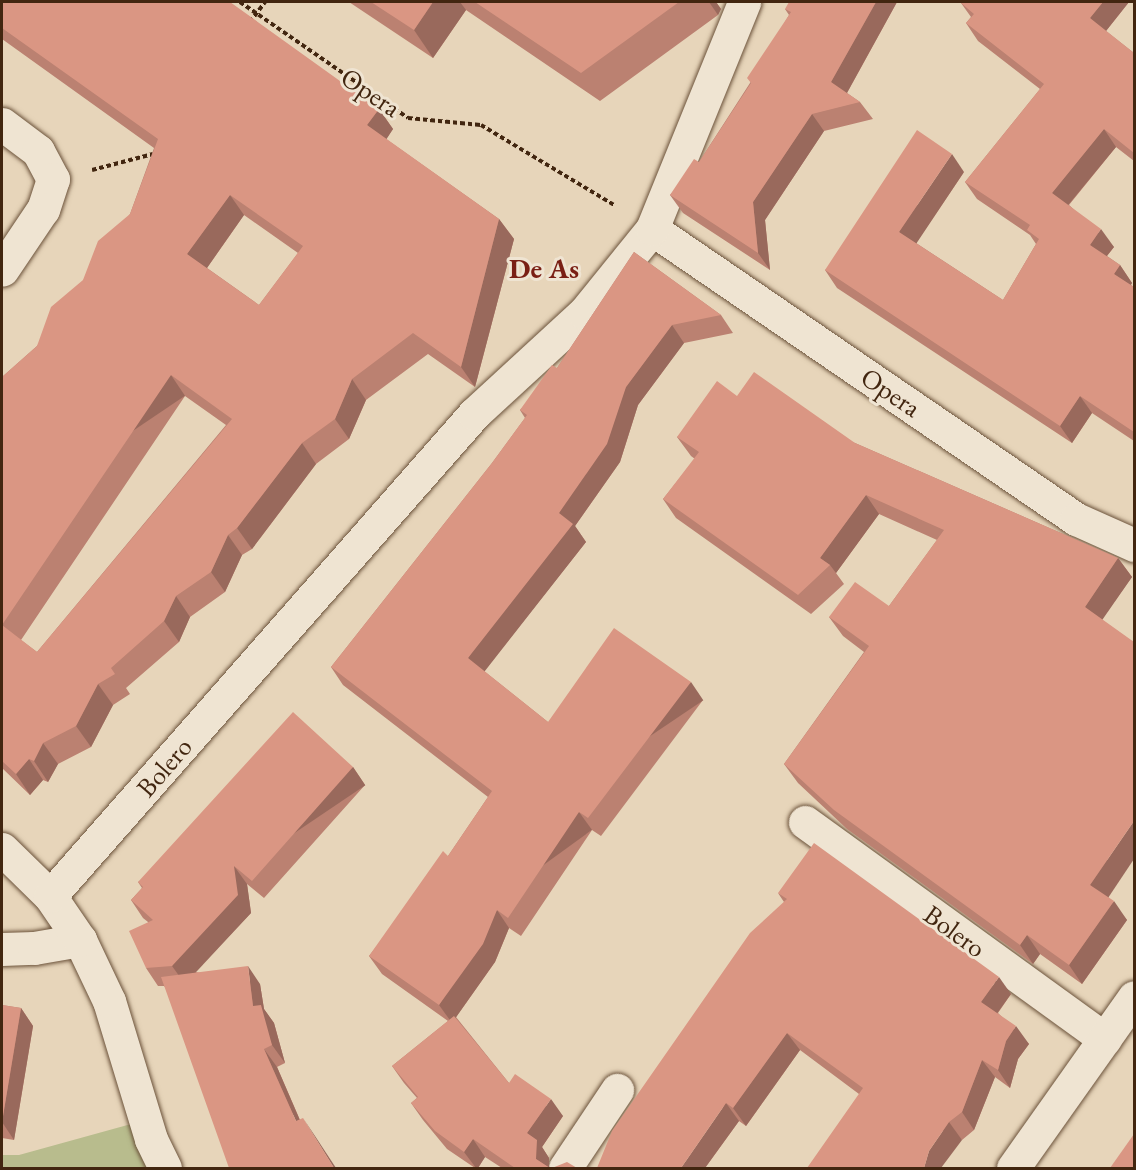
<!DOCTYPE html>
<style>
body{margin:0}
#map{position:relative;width:1136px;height:1170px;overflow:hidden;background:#e7d5ba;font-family:"EB Garamond",serif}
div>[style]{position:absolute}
.green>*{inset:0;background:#b8bc8d}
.path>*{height:4px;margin-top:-2px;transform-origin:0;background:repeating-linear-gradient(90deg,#422610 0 4.5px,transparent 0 7.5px)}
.roads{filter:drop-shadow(0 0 2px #6b523a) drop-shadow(0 0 2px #6b523a)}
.street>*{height:33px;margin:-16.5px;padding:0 16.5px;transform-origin:16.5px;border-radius:16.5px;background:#efe4d2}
.wall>*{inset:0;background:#bb8171}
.shaded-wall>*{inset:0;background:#99695c;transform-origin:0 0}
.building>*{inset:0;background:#da9683}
span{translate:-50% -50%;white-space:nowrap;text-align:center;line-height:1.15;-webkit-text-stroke:6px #efe4d2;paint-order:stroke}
.street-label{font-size:27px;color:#422610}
.neighbourhood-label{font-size:28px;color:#7a1f14;font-weight:700}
.frame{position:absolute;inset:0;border:3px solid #422610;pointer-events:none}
</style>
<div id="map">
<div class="green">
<div style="clip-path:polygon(142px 1121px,156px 1168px,2px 1168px,2px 1155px,19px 1155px)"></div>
</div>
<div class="path">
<div style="left:240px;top:2px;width:204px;rotate:34.6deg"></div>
<div style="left:408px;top:118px;width:73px;rotate:5.5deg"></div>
<div style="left:481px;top:125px;width:157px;rotate:31deg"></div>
<div style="left:250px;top:22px;width:25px;rotate:-53deg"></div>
<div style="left:92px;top:170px;width:63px;rotate:-14.7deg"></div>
</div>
<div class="roads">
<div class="street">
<div style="left:2px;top:124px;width:45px;rotate:36.9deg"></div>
<div style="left:38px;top:151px;width:32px;rotate:62deg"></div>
<div style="left:53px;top:179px;width:32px;rotate:108deg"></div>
<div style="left:43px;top:209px;width:73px;rotate:123.9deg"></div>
<div style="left:652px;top:229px;width:514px;rotate:34.37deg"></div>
<div style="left:1076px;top:519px;width:64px;rotate:24.1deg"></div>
<div style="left:805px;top:822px;width:370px;rotate:35.9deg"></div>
<div style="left:2px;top:849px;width:67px;rotate:44.4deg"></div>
<div style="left:2px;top:949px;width:32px;rotate:-2deg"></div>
<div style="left:34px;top:948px;width:47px;rotate:-9.9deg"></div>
<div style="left:165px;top:1168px;width:32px;rotate:-116deg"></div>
<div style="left:151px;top:1139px;width:144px;rotate:-106.9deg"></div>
<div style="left:109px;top:1001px;width:68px;rotate:-115.4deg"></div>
<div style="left:80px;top:940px;width:53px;rotate:-124.3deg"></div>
<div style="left:50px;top:896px;width:642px;rotate:-48.66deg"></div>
<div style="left:474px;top:414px;width:149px;rotate:-42.6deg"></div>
<div style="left:584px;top:313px;width:108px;rotate:-51deg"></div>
<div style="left:652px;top:229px;width:245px;rotate:-67.9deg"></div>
<div style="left:565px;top:1168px;width:94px;rotate:-56.3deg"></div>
<div style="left:1013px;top:1168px;width:209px;rotate:-54.7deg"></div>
</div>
</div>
<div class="wall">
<div style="clip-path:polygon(evenodd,2px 2px,379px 109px,393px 129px,386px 139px,499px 219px,514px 239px,475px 387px,428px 354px,366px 400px,349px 439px,316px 464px,252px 549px,242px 555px,225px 592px,190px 617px,179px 642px,126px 688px,130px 694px,113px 705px,91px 747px,58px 764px,48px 782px,43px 780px,30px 795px,2px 768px,2px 377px,37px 346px,130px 214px,154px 148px,2px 39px,2px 2px,244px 215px,298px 253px,259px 305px,207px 268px,244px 215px,2px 2px,185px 396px,226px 425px,37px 652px,21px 640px,185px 396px)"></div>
<div style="clip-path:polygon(349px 2px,716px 2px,721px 9px,718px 15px,600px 101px,466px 10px,433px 58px)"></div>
<div style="clip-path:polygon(897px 2px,847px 93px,860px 102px,873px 119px,824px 131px,765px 220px,770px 270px,683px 213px,670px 195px,699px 162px,750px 83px,789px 15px,785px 9px)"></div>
<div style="clip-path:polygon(1129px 2px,1106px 31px,1134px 53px,1134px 161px,1116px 147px,1069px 205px,1114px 247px,1107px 256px,1120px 265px,1132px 283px,1131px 285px,1134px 287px,1134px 441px,1092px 413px,1072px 443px,837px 288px,825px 270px,964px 172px,916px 243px,1003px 300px,1036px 244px,1030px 235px,977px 199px,965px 182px,1040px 89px,978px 41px,966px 23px,971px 17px,961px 3px)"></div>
<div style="clip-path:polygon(634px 252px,721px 315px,733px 333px,684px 343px,638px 405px,620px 462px,575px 526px,586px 542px,484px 671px,548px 722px,703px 700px,601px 836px,592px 830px,521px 936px,509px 928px,495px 962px,456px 1017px,509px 1083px,563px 1116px,542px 1147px,549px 1158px,549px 1168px,550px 1168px,502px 1168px,485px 1157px,478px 1168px,475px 1168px,447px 1149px,423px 1120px,411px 1103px,417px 1098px,404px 1083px,392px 1066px,448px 1021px,382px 974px,369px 956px,448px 856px,488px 797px,343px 685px,331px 667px,492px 463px,525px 418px,520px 410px,557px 368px)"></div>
<div style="clip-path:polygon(737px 396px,855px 443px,1118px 558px,1132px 577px,1102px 619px,1108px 897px,1127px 920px,1082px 984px,1040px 954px,1033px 964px,847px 829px,798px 783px,784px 764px,864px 652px,843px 636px,829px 617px,889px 606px,937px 540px,879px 514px,836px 573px,844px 584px,811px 614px,676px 518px,663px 499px,695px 459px,691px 456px,677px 437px)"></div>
<div style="clip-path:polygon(353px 767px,365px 785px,264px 898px,247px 884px,251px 913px,195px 972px,260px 984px,264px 1009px,274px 1023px,285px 1063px,277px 1067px,300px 1120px,315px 1136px,164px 986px,158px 986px,146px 968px,148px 922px,143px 918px,131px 900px,142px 888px,138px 882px)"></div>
<div style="clip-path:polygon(778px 893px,1011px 994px,998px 1013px,1029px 1044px,1018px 1059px,1010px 1088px,995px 1077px,974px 1130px,962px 1140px,859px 1094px,800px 1050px,746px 1126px,739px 1121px,705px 1168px,784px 902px)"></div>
<div style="clip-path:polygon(2px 1005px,21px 1008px,33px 1026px,14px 1140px,2px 1138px)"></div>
</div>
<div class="shaded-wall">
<div style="clip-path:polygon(433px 2px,460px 2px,466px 10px,433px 58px,414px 30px)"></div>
<div style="clip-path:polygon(709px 2px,716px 2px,721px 9px,718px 15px)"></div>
<div style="clip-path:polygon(876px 2px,897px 2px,843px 100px,831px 82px)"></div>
<div style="clip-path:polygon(1103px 2px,1129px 2px,1102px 36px,1090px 18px)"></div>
<div style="clip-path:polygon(379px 109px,393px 129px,382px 146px,367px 125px)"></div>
<div style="clip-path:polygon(812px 114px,824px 131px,765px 220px,770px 270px,758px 253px,753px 202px)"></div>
<div style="clip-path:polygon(1104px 129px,1116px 147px,1064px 210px,1052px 193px)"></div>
<div style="clip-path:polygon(952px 154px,964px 172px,912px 250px,899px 232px)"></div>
<div style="clip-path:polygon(230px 195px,244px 215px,202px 275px,187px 254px)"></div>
<div style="clip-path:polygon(499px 219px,514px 239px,475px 387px,461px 367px)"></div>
<div style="clip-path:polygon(1101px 229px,1114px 247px,1102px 262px,1090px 245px)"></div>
<div style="clip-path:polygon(1120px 265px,1132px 283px,1126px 291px,1114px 274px)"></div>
<div style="clip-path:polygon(672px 325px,684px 343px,638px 405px,620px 462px,575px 526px,586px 542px,481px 676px,468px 658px,559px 513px,626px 387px)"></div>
<div style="left:171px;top:375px;width:25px;height:302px;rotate:56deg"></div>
<div style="clip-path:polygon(352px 379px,366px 400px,349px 439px,335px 419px)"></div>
<div style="clip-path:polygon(1080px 396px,1092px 413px,1072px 443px,1060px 426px)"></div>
<div style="clip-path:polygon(302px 443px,316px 464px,252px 549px,237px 528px)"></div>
<div style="clip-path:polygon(866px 495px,879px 514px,836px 573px,830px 565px,820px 558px)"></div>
<div style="clip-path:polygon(228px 535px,242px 555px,225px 592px,211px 572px)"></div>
<div style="clip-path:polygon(1118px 558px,1132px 577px,1098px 626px,1085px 607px)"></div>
<div style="clip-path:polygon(176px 596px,190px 617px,179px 642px,164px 621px)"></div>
<div style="left:691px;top:682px;width:22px;height:171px;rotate:56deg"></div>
<div style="clip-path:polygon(98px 684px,113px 705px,91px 747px,76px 726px)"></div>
<div style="clip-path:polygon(43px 743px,58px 764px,48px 782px,34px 761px)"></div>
<div style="clip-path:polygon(29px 759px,43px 780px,30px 795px,16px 774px)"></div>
<div style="left:353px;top:767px;width:22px;height:152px;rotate:56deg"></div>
<div style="left:579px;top:812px;width:22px;height:128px;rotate:54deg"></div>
<div style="clip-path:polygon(1134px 821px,1134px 859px,1104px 904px,1090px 885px)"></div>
<div style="clip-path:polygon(234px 866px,247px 884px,251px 913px,185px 984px,172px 966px)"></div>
<div style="clip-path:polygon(1114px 901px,1127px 920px,1082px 984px,1069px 965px)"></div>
<div style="clip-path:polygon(497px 910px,509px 928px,495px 962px,452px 1023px,439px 1005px)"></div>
<div style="clip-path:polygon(1027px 935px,1040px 954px,1033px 964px,1020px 945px)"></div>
<div style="clip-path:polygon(248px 966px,260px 984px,264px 1009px,274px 1023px,285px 1063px,272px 1045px,253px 1006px)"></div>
<div style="clip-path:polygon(999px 977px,1011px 994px,993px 1019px,981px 1002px)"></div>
<div style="clip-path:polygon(21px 1008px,33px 1026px,14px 1140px,2px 1122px)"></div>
<div style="clip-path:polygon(1016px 1026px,1029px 1044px,1018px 1059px,1010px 1088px,998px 1070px,1006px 1041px)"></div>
<div style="clip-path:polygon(787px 1033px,800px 1050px,746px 1126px,733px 1108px)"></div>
<div style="clip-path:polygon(264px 1049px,277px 1067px,308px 1139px,296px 1121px)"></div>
<div style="clip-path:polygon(982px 1060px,995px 1077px,974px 1130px,962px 1112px)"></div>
<div style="clip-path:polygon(551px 1099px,563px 1116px,542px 1147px,549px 1158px,549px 1168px,536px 1159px,527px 1133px)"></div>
<div style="clip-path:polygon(726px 1103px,739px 1121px,705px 1168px,681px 1168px)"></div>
<div style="clip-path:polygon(303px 1118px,315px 1136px,336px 1168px,334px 1168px)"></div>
<div style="clip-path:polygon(949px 1122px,962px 1140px,941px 1168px,924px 1168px,929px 1151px)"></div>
<div style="clip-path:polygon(473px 1139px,485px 1157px,478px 1168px,476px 1168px,464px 1152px)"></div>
</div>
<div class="building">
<div style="clip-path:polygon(evenodd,2px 2px,230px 2px,379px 109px,367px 125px,499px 219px,461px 367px,413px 333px,352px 379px,335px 419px,302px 443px,237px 528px,228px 535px,211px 572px,176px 596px,164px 621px,111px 668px,115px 674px,98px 684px,76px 726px,43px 743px,34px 761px,29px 759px,16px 774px,2px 761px,2px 377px,37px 346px,51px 307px,83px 280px,98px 241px,130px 214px,158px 139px,2px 28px,2px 2px,230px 195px,303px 246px,259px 305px,187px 254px,230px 195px,2px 2px,171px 375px,232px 419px,37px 652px,2px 625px,171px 375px)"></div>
<div style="clip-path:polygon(371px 2px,433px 2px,414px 30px)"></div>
<div style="clip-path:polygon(475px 2px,679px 2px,581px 73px)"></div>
<div style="clip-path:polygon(789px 2px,876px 2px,831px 82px,860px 102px,812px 114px,753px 202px,758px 253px,670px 195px,694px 159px,699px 162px,751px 83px,747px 78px,791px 12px,785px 9px)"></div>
<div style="clip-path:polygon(961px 2px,1103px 2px,1090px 18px,1134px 53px,1134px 153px,1104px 129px,1052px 193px,1101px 229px,1090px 245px,1120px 265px,1114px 274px,1134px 287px,1134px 432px,1080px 396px,1060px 426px,825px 270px,917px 130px,952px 154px,899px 232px,1003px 300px,1039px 239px,1027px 230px,1030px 225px,965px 182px,1044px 84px,966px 23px,974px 14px,961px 3px)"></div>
<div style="clip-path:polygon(634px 252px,721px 315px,672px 325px,626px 387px,607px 444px,559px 513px,573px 524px,468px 658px,548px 722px,614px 628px,691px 682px,588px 818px,579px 812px,508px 918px,497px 910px,483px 944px,439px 1005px,369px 956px,443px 851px,448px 856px,492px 791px,331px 667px,492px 463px,527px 415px,520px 410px,552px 365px,557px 368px)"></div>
<div style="clip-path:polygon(754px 372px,855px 443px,1118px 558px,1085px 607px,1134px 642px,1134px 821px,1090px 885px,1114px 901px,1069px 965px,1027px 935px,1020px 945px,834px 810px,784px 764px,869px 646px,829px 617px,855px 582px,889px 606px,944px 530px,866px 495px,820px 558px,830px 565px,798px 595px,663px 499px,699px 452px,677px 437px,717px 381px,737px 396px)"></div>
<div style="clip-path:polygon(293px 712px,353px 767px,252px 881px,234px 866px,238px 895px,172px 966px,146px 968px,129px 931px,153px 920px,131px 900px,143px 887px,138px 882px)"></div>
<div style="clip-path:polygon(814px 843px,999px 977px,981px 1002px,1016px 1026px,1006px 1041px,998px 1070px,982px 1060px,962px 1112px,949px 1122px,929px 1151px,924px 1168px,807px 1168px,863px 1088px,787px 1033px,733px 1108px,726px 1103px,681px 1168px,597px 1168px,612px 1131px,750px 933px,787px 899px,778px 893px)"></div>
<div style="clip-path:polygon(248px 966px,253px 1006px,261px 1005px,272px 1045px,264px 1049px,296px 1121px,303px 1118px,334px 1168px,229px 1168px,161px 977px)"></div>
<div style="clip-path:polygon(2px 1005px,21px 1008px,2px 1122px)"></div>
<div style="clip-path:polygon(454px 1016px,509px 1083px,515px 1074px,551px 1099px,527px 1133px,537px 1140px,536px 1159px,550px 1168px,515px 1168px,473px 1139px,464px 1152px,435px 1131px,411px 1103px,418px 1097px,392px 1066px)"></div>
<div style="clip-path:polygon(1134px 1134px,1134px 1168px,1110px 1168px)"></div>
<div style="clip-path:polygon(567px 1162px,577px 1168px,552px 1168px)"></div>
</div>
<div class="street-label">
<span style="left:371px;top:92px;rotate:34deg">Opera</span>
<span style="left:891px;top:392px;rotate:34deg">Opera</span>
<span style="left:164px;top:767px;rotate:-49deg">Bolero</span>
<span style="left:955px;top:931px;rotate:36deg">Bolero</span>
</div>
<div class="neighbourhood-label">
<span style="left:544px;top:268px">De As</span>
</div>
<div class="frame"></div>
</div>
